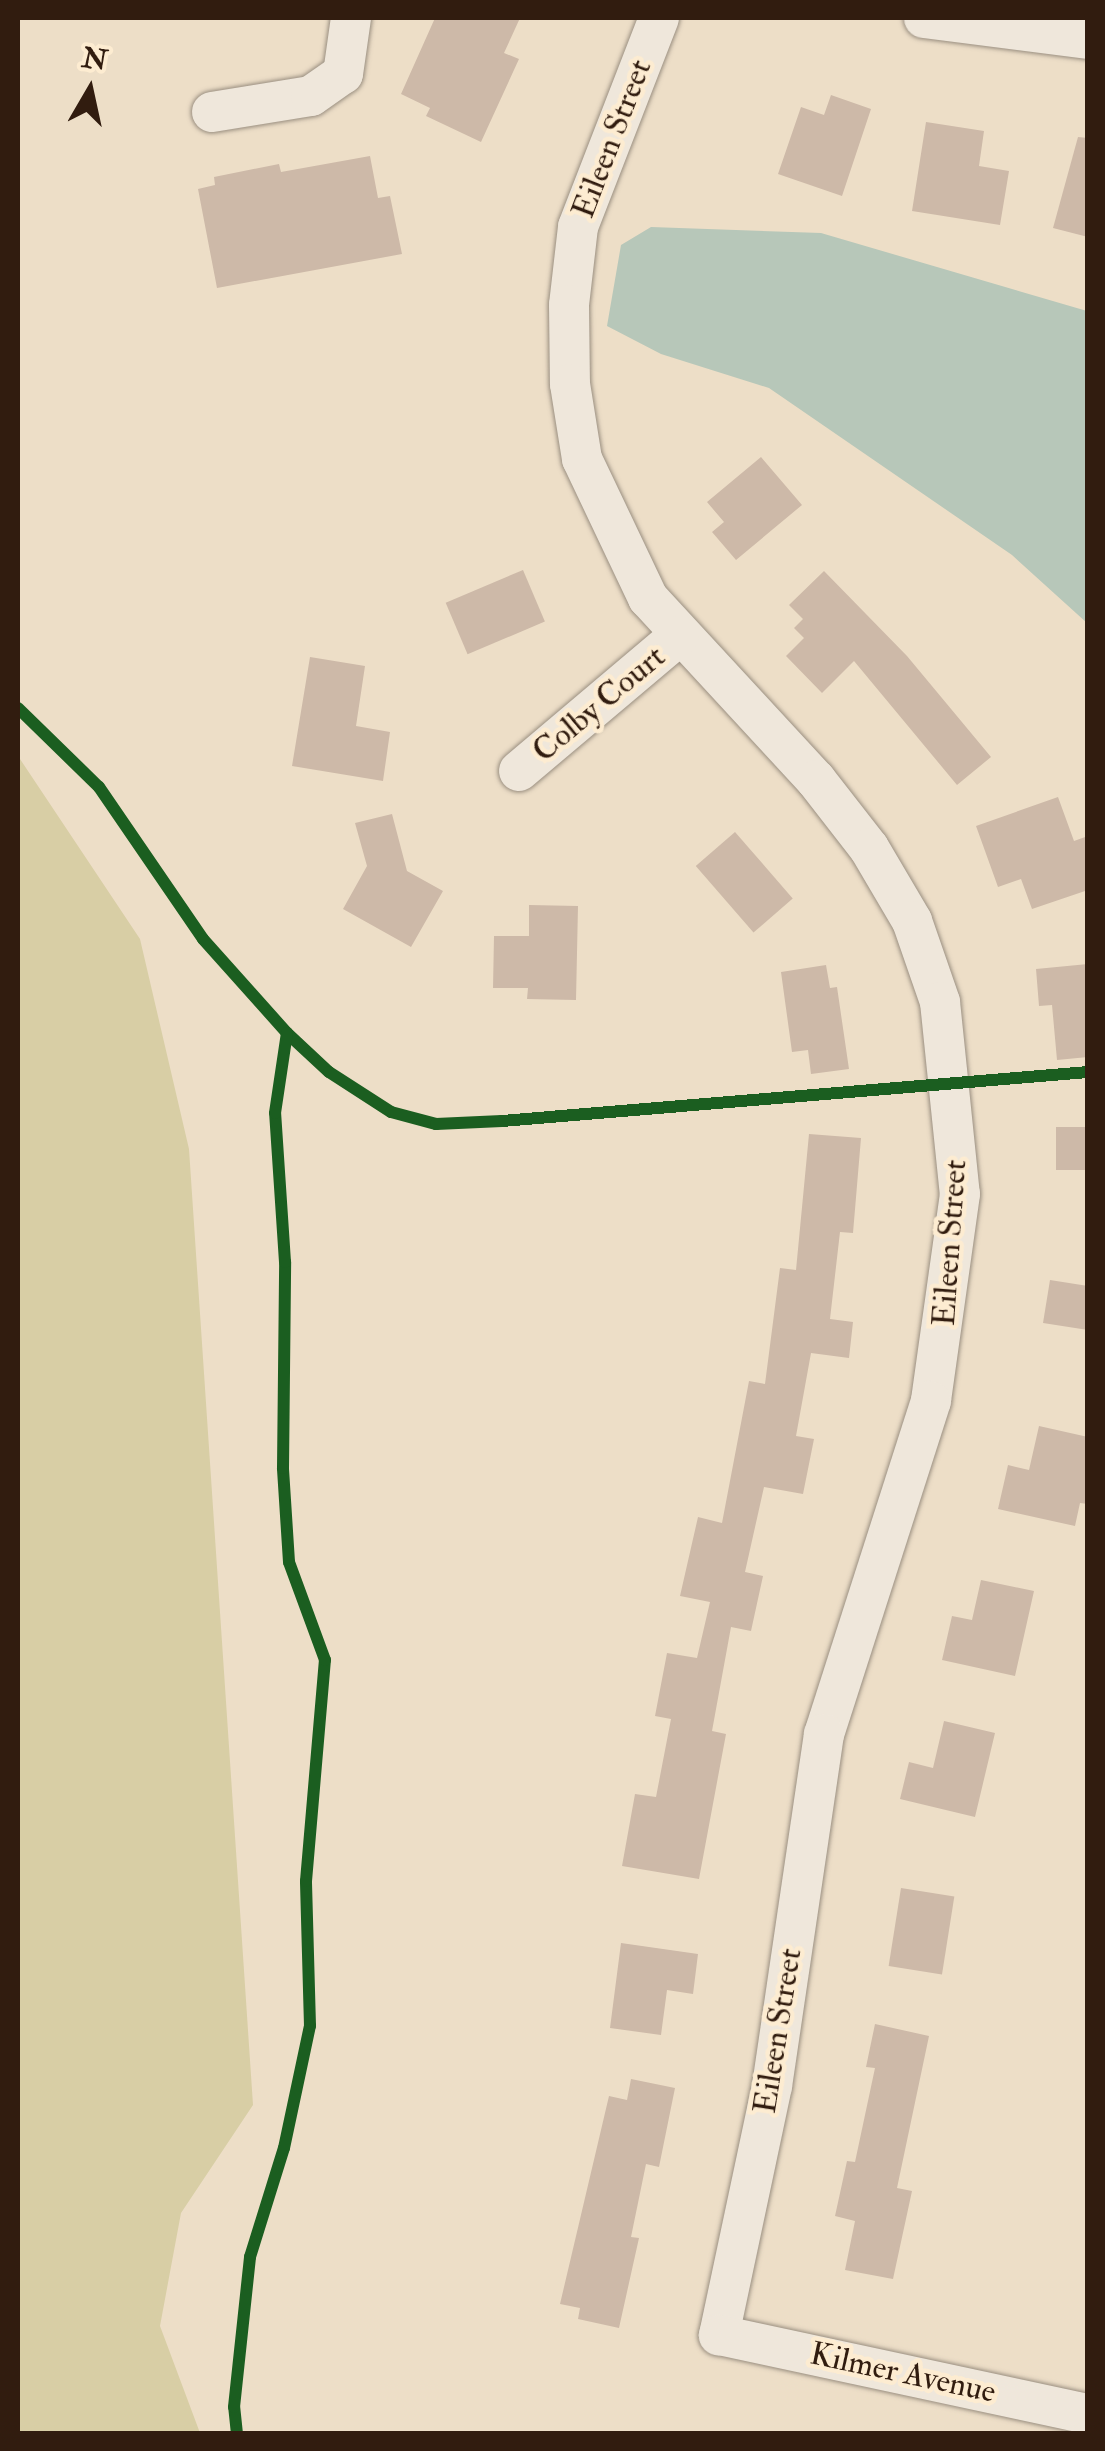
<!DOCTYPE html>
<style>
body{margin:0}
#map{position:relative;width:1105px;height:2451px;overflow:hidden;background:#eddec7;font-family:"IM FELL Double Pica",serif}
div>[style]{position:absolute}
.green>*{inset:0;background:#d8cea5}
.water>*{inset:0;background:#b7c7b9}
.building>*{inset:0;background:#cdb9a8;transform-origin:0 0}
.roads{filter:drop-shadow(0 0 2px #9a8f81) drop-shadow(0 0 2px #9a8f81)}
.minor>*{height:40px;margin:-20px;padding:0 20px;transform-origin:20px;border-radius:20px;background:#efe7db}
.cycleway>*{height:12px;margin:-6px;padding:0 6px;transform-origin:6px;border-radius:6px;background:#1b5e20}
span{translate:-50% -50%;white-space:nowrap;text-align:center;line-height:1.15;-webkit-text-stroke:9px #fdecd1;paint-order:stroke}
.street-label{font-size:32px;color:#311c0f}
.frame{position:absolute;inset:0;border:20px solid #311c0f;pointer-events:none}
.north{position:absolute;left:40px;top:40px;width:100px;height:100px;-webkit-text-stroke:8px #fdecd1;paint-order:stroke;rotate:9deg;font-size:28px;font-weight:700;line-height:40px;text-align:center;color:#311c0f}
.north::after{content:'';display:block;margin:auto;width:35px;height:45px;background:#311c0f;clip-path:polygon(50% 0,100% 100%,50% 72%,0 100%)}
</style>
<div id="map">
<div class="green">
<div style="clip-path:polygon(18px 756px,140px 939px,189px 1149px,253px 2105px,181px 2213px,160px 2326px,200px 2433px,18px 2433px)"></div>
</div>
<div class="water">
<div style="clip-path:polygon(651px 227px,821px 233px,1087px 311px,1087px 623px,1012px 555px,769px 388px,661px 354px,607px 326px,621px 245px)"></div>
</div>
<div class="building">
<div style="clip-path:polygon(435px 18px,520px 18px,504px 53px,519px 59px,481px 142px,426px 116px,430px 108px,401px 94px)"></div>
<div style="clip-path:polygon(831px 95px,871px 109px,842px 196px,778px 174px,801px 107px,824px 115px)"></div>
<div style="clip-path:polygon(926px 122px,984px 131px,979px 166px,1009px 171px,1000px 225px,912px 211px)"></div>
<div style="clip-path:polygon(1078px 137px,1088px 138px,1088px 237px,1053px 228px)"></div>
<div style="clip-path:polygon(370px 156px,378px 198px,390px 196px,402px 254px,217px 288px,198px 189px,215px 185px,214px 177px,279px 164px,281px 172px)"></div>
<div style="clip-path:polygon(761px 457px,802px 505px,736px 560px,712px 532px,724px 522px,707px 502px)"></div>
<div style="left:523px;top:570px;width:56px;height:84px;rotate:67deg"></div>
<div style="clip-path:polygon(824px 571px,907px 656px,991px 757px,957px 785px,854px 661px,822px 693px,786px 656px,804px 638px,794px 628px,803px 619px,789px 605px)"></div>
<div style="clip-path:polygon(310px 657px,365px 666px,356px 726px,390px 732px,383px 781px,292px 766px)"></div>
<div style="clip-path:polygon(1058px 797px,1074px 841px,1088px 836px,1088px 890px,1032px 909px,1021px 879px,998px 887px,976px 826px)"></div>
<div style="clip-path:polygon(392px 814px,407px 871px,443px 891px,411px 947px,343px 909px,367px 866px,355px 823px)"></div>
<div style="left:735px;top:832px;width:88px;height:52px;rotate:49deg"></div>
<div style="clip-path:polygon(529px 905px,578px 906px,576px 1000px,527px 999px,528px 988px,493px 988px,494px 936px,529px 936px)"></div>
<div style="clip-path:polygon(1088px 964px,1088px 1057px,1057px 1060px,1052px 1005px,1039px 1006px,1036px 969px)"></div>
<div style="clip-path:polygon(826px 965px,830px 988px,837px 987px,849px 1069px,811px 1074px,808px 1050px,792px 1052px,781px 972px)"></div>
<div style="left:1056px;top:1127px;width:32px;height:43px"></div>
<div style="clip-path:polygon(809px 1134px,861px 1138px,853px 1233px,840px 1232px,830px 1319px,853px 1322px,849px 1358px,811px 1353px,796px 1436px,814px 1439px,803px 1494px,764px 1487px,745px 1572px,763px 1576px,751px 1631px,731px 1627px,712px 1731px,726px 1734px,699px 1879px,622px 1866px,635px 1794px,656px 1797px,671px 1719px,655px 1716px,667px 1653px,697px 1658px,710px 1602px,680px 1596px,698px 1517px,722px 1523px,749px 1381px,765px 1384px,780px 1268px,796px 1270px)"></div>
<div style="clip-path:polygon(1050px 1280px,1088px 1286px,1088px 1330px,1043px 1323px)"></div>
<div style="clip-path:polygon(1039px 1426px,1088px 1437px,1088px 1504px,1080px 1503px,1075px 1526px,998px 1509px,1008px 1465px,1029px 1470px)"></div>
<div style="clip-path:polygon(981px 1580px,1034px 1591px,1015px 1676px,942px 1660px,952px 1616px,972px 1620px)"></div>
<div style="clip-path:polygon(944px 1721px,995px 1733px,975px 1817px,900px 1799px,909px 1762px,933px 1768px)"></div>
<div style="left:901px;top:1888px;width:54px;height:79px;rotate:9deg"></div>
<div style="clip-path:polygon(621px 1943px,698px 1954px,693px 1994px,667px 1990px,661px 2035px,610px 2028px)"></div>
<div style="clip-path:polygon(875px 2024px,929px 2036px,897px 2188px,912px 2191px,893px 2279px,845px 2270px,855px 2221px,835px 2216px,847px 2161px,855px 2162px,875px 2068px,866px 2067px)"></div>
<div style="clip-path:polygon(631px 2079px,675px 2088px,659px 2167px,646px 2164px,631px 2237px,639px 2238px,619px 2328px,578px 2319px,580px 2308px,560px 2304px,609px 2096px,627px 2100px)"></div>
</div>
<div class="roads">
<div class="minor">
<div style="left:659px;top:18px;width:224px;rotate:111.2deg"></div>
<div style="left:578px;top:227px;width:79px;rotate:96.6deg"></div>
<div style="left:569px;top:305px;width:79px;rotate:89.3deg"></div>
<div style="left:570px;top:384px;width:76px;rotate:80.9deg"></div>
<div style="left:582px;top:459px;width:154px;rotate:64.6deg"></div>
<div style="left:648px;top:598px;width:248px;rotate:47.3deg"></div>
<div style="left:816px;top:780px;width:86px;rotate:52.1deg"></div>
<div style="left:869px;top:848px;width:85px;rotate:59.5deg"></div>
<div style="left:912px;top:921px;width:86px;rotate:70.9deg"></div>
<div style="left:940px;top:1002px;width:193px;rotate:84.1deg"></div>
<div style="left:960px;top:1194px;width:209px;rotate:98deg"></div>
<div style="left:931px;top:1401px;width:350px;rotate:107.8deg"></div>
<div style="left:824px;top:1734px;width:356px;rotate:98.4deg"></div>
<div style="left:772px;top:2086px;width:255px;rotate:102deg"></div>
<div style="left:719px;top:2335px;width:377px;rotate:12.1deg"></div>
<div style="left:924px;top:18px;width:165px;rotate:7.3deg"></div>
<div style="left:212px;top:112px;width:100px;rotate:-9.2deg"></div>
<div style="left:311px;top:96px;width:39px;rotate:-35deg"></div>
<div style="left:343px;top:74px;width:57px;rotate:-81.9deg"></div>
<div style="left:519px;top:771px;width:209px;rotate:-40.2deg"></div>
</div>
</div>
<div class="cycleway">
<div style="left:18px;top:708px;width:113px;rotate:44.3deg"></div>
<div style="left:99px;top:787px;width:184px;rotate:55.6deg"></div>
<div style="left:203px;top:939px;width:126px;rotate:48.2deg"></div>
<div style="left:287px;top:1033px;width:57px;rotate:42.9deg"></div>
<div style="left:329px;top:1072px;width:74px;rotate:32.8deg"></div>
<div style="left:391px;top:1112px;width:47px;rotate:14.9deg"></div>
<div style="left:436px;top:1124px;width:66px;rotate:-2.6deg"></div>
<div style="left:502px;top:1121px;width:588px;rotate:-4.78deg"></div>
<div style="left:237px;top:2434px;width:27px;rotate:-96deg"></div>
<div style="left:234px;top:2407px;width:151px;rotate:-83.9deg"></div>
<div style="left:250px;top:2257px;width:114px;rotate:-72.7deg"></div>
<div style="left:284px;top:2148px;width:125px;rotate:-78deg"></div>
<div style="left:310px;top:2026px;width:145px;rotate:-91.6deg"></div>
<div style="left:306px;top:1881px;width:222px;rotate:-85.1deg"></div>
<div style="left:325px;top:1660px;width:104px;rotate:-110.2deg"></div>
<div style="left:289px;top:1562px;width:94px;rotate:-93.7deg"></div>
<div style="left:283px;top:1468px;width:206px;rotate:-89.4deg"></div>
<div style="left:285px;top:1262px;width:149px;rotate:-93.8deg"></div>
<div style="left:275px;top:1113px;width:81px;rotate:-81.5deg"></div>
</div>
<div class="street-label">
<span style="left:612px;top:139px;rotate:-69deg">Eileen Street</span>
<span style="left:599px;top:704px;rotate:-40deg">Colby Court</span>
<span style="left:950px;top:1243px;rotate:-86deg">Eileen Street</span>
<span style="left:778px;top:2031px;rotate:-81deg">Eileen Street</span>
<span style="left:903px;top:2373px;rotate:12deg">Kilmer Avenue</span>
</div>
<div class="frame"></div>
<div class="north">N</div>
</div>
